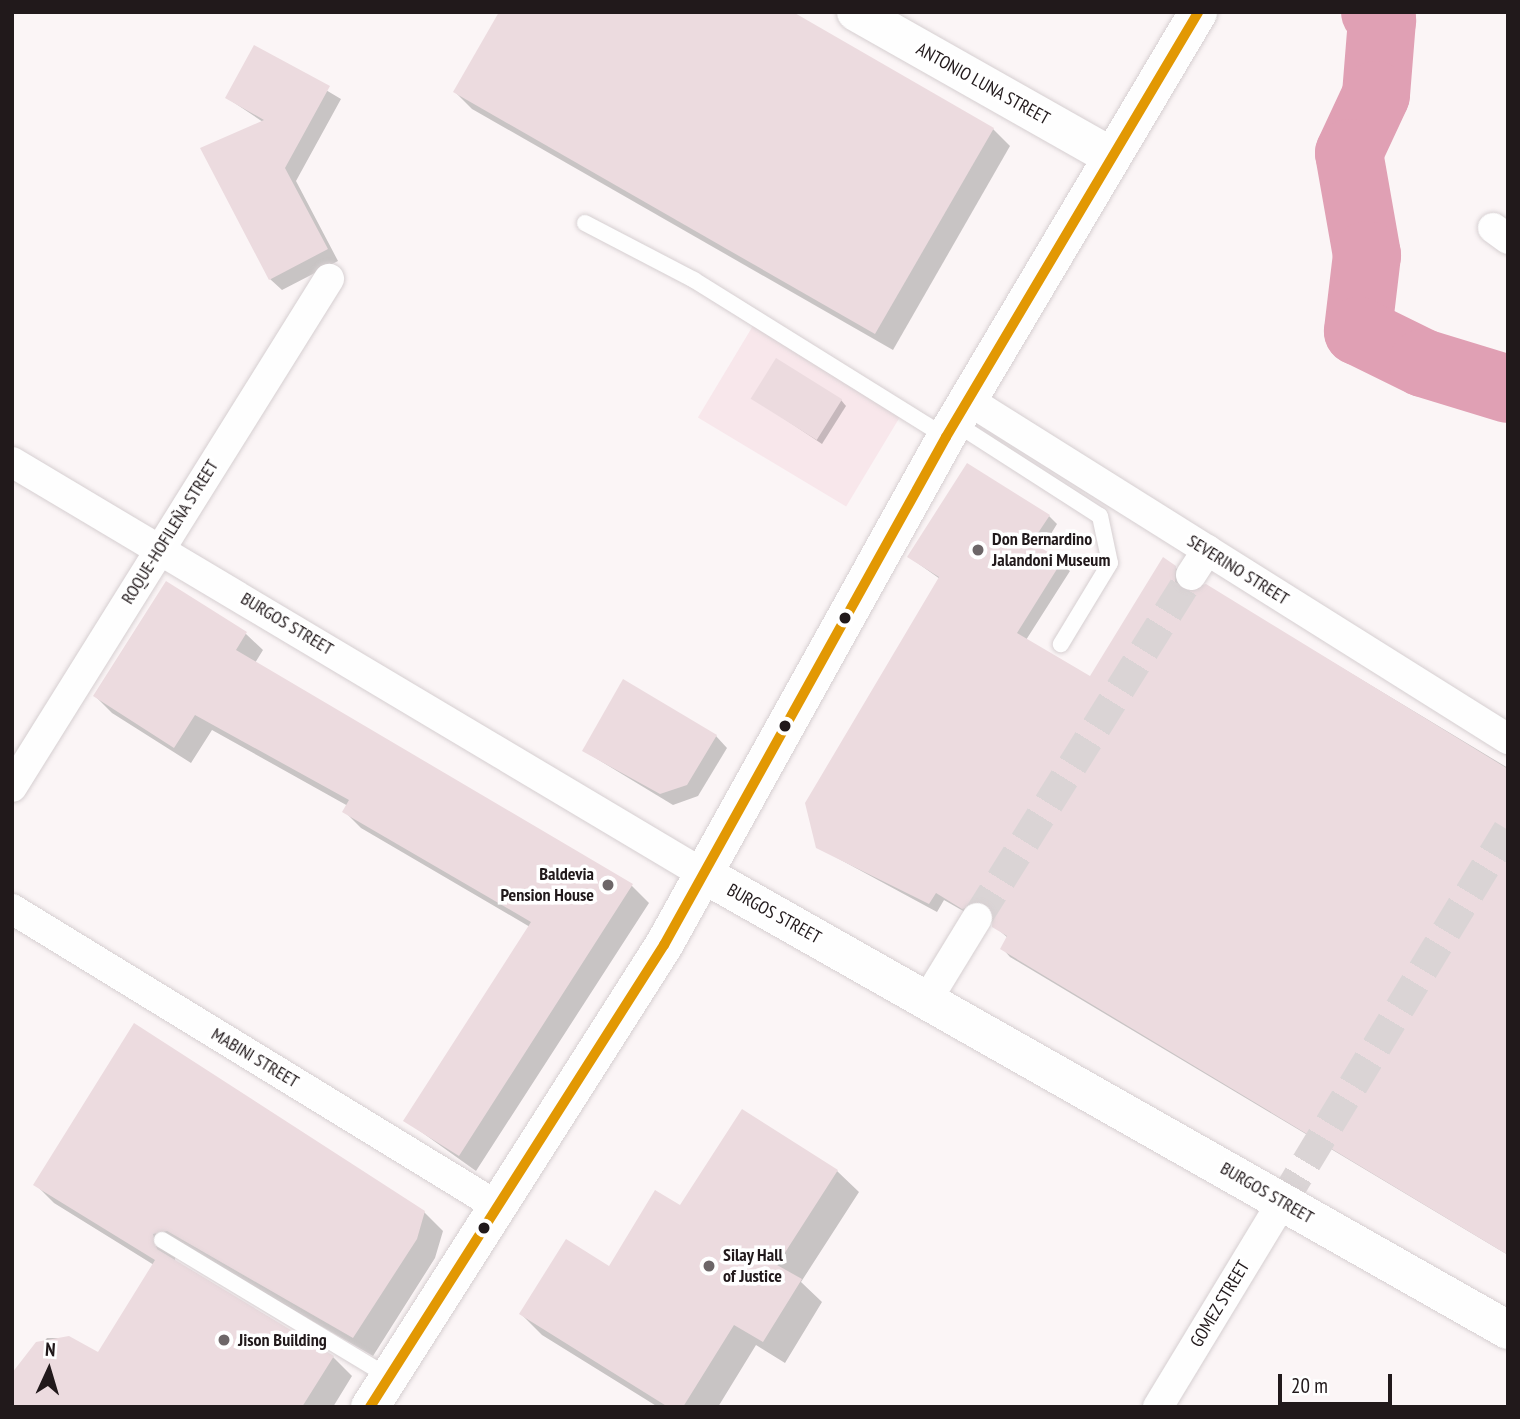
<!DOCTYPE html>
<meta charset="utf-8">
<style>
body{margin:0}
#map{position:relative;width:1520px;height:1419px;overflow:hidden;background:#fbf5f6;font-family:"PT Sans Narrow",sans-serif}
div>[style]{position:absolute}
.built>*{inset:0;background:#f8e7eb;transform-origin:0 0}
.shadow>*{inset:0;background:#0003}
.river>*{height:68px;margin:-34px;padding:0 34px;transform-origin:34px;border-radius:34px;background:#e0a0b4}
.building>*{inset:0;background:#ecdbdf;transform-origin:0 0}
.minor-tunnel>*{height:30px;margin-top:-15px;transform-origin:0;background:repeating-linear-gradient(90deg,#dad4d5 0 30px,transparent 0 45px)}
.roads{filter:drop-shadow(0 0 2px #d6cfd1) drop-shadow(0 0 2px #d6cfd1)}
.service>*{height:16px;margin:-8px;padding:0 8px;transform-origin:8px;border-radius:8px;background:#fefefe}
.minor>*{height:30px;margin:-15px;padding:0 15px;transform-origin:15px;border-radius:15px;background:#fefefe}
.tertiary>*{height:38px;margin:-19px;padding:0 19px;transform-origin:19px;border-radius:19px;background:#fefefe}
.primary>*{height:38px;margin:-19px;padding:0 19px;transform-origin:19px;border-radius:19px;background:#fefefe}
.bus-1>*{height:10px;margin:-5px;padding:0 5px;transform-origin:5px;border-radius:5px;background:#e29803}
.dots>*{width:19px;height:19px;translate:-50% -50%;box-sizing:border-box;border:4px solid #fff;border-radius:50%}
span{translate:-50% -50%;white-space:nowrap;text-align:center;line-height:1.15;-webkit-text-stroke:7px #fff;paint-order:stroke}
.street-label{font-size:18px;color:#21191b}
.poi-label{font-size:18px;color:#21191b;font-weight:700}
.left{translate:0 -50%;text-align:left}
.right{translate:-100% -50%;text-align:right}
.frame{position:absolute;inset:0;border:14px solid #21191b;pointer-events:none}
.north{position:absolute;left:14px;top:1335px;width:70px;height:70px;-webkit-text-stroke:5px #fff;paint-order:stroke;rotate:4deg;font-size:19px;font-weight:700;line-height:28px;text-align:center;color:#21191b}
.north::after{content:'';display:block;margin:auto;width:24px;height:32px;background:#21191b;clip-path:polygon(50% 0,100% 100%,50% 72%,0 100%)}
.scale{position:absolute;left:1278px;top:1374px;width:114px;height:32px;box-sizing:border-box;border:4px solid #21191b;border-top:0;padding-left:9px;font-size:21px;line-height:24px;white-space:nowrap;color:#21191b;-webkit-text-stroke:5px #fff;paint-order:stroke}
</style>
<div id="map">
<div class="built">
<div style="left:754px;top:324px;width:173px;height:109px;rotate:31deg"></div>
</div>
<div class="shadow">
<div style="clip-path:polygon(255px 48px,341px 99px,296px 181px,338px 261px,282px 290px,270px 279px,263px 122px,227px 98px)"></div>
<div style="clip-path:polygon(455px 92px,993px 129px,1010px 146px,893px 350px,472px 109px)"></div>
<div style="clip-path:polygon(753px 398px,841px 400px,846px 406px,822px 444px)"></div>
<div style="clip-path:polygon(1049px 516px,1057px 524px,1041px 550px,1070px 571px,1026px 640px,1091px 679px,1175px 567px,1184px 576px,1183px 592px,1206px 586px,1508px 768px,1508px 1255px,1010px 957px,1002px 948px,1008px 938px,994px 926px,994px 910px,972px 916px,944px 900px,937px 912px,817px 847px,940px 579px,909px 557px)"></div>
<div style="clip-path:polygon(167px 583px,246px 634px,263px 650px,255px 663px,632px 886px,649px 903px,476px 1171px,406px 1121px,530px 927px,361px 828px,344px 811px,348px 806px,212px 730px,191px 763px,112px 713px,95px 696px)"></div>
<div style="clip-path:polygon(716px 736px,727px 748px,698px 796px,673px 805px,584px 751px)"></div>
<div style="clip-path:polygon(837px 1171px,859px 1192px,801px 1282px,822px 1302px,785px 1363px,756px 1345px,718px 1407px,658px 1407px,542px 1335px,521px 1314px,609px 1268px,681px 1208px)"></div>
<div style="clip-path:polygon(35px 1184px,424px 1212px,443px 1231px,435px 1258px,373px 1356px,188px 1249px,175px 1249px,175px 1262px,333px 1357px,352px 1376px,333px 1407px,12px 1407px,12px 1378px,47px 1338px,68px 1338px,98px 1355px,154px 1265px,54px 1203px)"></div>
</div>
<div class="river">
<div style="left:1375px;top:12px;width:11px;rotate:49deg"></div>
<div style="left:1382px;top:20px;width:75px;rotate:94.6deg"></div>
<div style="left:1376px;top:95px;width:64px;rotate:115deg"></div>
<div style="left:1349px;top:153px;width:104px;rotate:80deg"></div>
<div style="left:1367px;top:255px;width:77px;rotate:96.8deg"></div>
<div style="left:1358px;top:331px;width:72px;rotate:26.2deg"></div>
<div style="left:1423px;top:363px;width:89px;rotate:17deg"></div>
</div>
<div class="building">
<div style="clip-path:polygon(499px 12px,793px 12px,994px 128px,875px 334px,453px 92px)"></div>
<div style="clip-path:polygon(254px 45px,330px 86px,285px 168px,328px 249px,269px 280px,200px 148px,264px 120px,225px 98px)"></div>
<div style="left:776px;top:358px;width:78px;height:48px;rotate:32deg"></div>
<div style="clip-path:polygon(967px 463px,1050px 515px,1032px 542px,1062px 561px,1017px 633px,1090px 676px,1163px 557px,1176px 566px,1175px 582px,1182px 590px,1206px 584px,1508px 769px,1508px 1255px,1000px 949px,1007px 936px,992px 927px,993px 910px,985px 903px,962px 909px,936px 893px,929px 904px,816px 848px,805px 803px,939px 577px,907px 557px)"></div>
<div style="clip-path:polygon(166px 581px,247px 632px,236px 650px,633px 884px,459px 1156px,403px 1121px,531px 922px,342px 812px,349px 800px,195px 715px,174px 748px,93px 696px)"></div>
<div style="clip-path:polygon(623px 679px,717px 735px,687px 785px,660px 794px,582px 751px)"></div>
<div style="clip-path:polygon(134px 1023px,425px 1211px,417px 1239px,353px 1338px,167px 1231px,153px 1234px,157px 1249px,334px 1356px,302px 1407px,12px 1407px,12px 1373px,36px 1342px,69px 1336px,98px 1352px,155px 1260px,33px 1185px)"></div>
<div style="clip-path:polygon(742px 1109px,838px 1170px,777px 1265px,802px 1279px,763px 1342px,734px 1325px,683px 1407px,668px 1407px,519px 1314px,566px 1239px,609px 1266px,655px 1190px,680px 1205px)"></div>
</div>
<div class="minor-tunnel">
<div style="left:977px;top:918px;width:404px;rotate:-58deg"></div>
<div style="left:1283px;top:1201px;width:434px;rotate:-58.8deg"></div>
</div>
<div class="roads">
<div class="service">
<div style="left:585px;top:223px;width:123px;rotate:27.6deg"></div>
<div style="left:694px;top:280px;width:297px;rotate:31.9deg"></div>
<div style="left:955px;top:423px;width:172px;rotate:32.7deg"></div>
<div style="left:1100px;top:516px;width:48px;rotate:78deg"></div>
<div style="left:1110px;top:563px;width:95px;rotate:121.2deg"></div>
<div style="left:162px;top:1240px;width:265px;rotate:31.1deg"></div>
</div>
<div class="minor">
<div style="left:1493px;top:228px;width:19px;rotate:36deg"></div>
<div style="left:968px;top:400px;width:638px;rotate:32.12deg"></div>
<div style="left:12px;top:462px;width:807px;rotate:30.79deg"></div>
<div style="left:1191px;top:575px;width:30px;rotate:-57deg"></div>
<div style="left:12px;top:787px;width:599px;rotate:-58.04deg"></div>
<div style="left:12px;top:909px;width:569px;rotate:31.48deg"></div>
<div style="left:927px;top:1000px;width:96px;rotate:-58.6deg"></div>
<div style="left:1158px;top:1407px;width:241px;rotate:-58.8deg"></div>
</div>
<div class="tertiary">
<div style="left:856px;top:12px;width:293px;rotate:29.5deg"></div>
<div style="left:705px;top:875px;width:923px;rotate:29.54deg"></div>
</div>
<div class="primary">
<div style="left:370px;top:1407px;width:548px;rotate:-57.53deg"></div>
<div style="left:664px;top:945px;width:581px;rotate:-60.96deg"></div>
<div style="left:946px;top:437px;width:494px;rotate:-59.3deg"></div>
</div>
</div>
<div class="bus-1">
<div style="left:370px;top:1407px;width:548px;rotate:-57.53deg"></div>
<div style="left:664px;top:945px;width:581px;rotate:-60.96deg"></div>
<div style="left:946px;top:437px;width:494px;rotate:-59.3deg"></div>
</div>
<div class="dots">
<div style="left:978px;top:550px;background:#6d6668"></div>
<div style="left:845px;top:618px;background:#21191b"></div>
<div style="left:785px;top:726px;background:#21191b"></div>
<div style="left:608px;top:885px;background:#6d6668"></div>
<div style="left:484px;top:1228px;background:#21191b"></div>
<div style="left:709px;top:1266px;background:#6d6668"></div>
<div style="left:224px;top:1340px;background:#6d6668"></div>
</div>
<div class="street-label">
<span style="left:983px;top:84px;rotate:29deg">ANTONIO LUNA STREET</span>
<span style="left:170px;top:532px;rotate:-58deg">ROQUE-HOFILEÑA STREET</span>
<span style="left:1238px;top:570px;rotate:32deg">SEVERINO STREET</span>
<span style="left:287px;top:624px;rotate:31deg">BURGOS STREET</span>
<span style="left:774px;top:914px;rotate:29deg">BURGOS STREET</span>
<span style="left:255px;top:1058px;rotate:31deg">MABINI STREET</span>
<span style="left:1267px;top:1193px;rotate:30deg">BURGOS STREET</span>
<span style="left:1220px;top:1304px;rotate:-59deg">GOMEZ STREET</span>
</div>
<div class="poi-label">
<span class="left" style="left:992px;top:550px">Don Bernardino<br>Jalandoni Museum</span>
<span class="right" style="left:594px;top:885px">Baldevia<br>Pension House</span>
<span class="left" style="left:723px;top:1266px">Silay Hall<br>of Justice</span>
<span class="left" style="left:238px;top:1340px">Jison Building</span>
</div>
<div class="frame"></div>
<div class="north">N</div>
<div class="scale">20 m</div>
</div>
